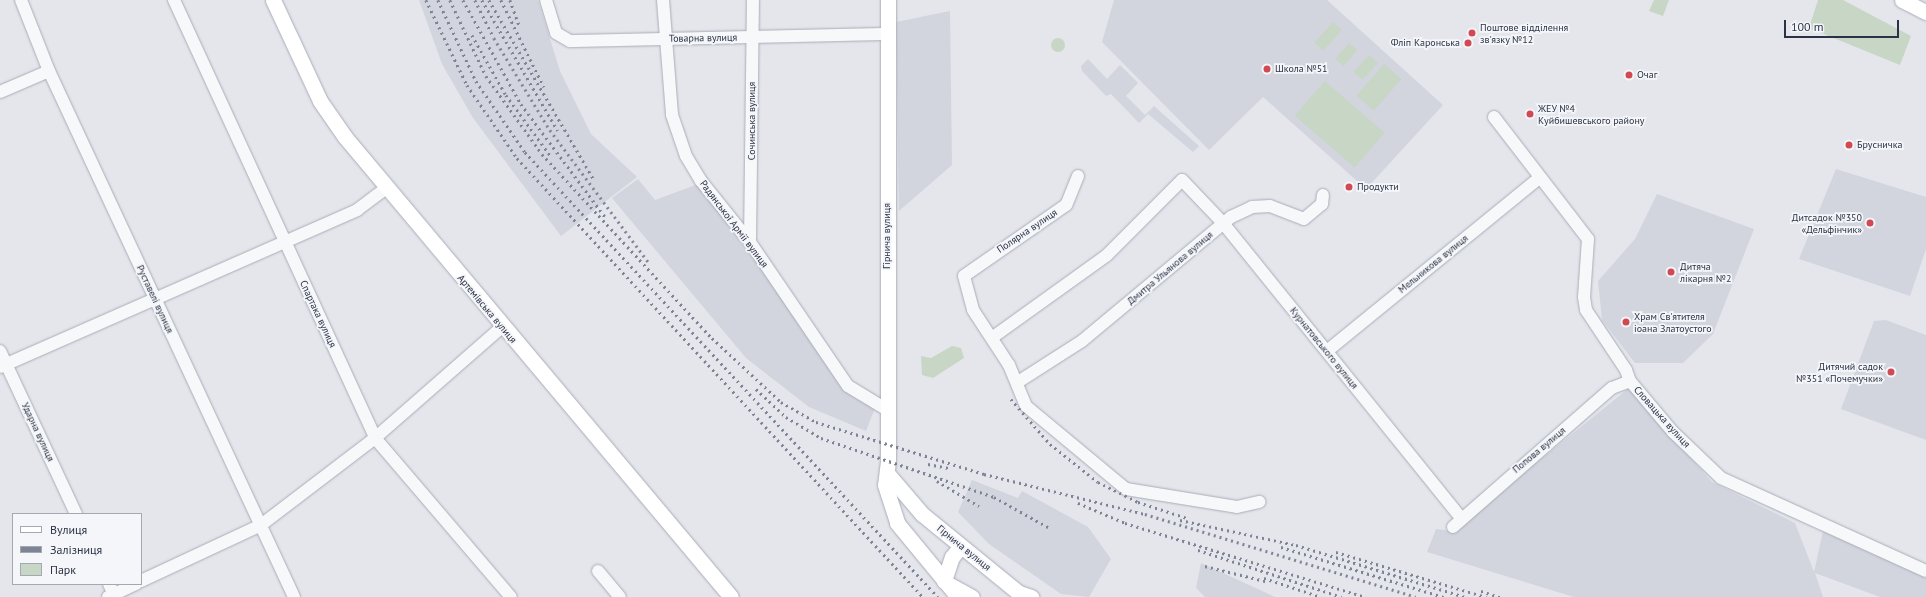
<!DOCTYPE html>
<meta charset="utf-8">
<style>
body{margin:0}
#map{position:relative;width:1926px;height:597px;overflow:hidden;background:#e4e6ec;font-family:"PT Sans",sans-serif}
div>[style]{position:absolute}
.built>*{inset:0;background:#d2d5de}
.green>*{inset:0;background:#c8d6c5;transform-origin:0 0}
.round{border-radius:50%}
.roads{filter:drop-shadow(0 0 1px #a9acb7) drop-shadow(0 0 1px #a9acb7)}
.minor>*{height:12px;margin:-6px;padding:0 6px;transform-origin:6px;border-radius:6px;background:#f7f8fa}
.major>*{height:15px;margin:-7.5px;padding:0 7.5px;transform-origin:7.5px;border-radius:7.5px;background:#fff}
.rail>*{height:2.5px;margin-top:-1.25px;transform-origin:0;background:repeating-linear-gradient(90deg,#7d8496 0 2px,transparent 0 6px)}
.dots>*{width:11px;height:11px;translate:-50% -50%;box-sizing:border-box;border:2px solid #f4f6f9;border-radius:50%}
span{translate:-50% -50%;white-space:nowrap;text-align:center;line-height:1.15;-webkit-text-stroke:3.5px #f4f6f9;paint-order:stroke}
.poi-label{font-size:10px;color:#2b3245}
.left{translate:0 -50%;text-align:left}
.right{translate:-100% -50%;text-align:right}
.street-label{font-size:10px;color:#2b3245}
.legend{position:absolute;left:12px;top:513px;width:130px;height:72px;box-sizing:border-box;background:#f4f6f9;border:1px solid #a4a8b1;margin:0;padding:5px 7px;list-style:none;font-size:12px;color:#2b3245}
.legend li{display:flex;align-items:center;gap:8px;height:20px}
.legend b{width:20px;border:1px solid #a4a8b1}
.scale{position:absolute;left:1784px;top:20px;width:115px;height:18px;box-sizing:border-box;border:2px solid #2b3245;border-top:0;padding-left:5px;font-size:12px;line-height:14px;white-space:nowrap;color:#2b3245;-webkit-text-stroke:3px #f4f6f9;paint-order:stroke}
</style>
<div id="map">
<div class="built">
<div style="clip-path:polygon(419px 0,538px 0,560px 71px,591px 134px,637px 177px,561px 236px,473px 118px,442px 64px)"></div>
<div style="clip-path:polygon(1114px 0,1327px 0,1443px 105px,1366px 189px,1263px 97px,1209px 150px,1102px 42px)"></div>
<div style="clip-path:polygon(950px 11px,952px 165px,899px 211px,896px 22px)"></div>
<div style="clip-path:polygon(1088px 59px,1107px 79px,1120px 65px,1138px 83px,1126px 96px,1145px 115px,1154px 106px,1199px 146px,1193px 152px,1148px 114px,1139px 123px,1111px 94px,1106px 96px,1082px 71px,1081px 66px)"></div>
<div style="clip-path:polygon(1836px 169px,1926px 197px,1926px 249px,1910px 296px,1799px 259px)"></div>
<div style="clip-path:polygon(638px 179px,655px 200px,701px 183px,851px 393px,875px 408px,866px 431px,809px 407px,746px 358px,612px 198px)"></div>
<div style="clip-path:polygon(1657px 194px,1754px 229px,1713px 334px,1683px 363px,1635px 363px,1602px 320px,1598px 281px,1635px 239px)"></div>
<div style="clip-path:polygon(1886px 320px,1926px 335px,1926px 440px,1841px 409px,1874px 321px)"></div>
<div style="clip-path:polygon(1629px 388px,1712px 482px,1795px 523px,1814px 572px,1824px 527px,1926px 565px,1926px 597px,1880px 597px,1815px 573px,1823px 597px,1574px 597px,1427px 552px,1436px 529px,1452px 531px)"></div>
<div style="clip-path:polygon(972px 480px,1018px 498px,1022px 491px,1088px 527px,1111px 559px,1089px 597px,1061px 594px,989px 544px,958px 512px)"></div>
<div style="clip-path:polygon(1201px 563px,1275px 597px,1205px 597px,1196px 588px)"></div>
</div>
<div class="green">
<div style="clip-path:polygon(1654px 0,1669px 0,1663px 16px,1649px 11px)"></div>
<div style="clip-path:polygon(1818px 0,1843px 0,1911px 36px,1900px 65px,1809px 28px)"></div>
<div style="left:1333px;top:22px;width:12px;height:28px;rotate:42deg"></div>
<div class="round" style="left:1051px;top:38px;width:14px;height:14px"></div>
<div style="left:1349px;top:43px;width:11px;height:21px;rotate:41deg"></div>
<div style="left:1369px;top:55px;width:12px;height:23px;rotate:42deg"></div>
<div style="left:1384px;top:64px;width:23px;height:42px;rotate:41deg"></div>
<div style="left:1325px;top:81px;width:79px;height:46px;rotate:41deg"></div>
<div style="clip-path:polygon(952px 346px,961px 348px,964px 358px,933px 378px,922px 375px,921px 356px,931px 358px)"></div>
</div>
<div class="roads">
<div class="minor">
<div style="left:21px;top:0;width:76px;rotate:68.5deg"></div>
<div style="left:49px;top:71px;width:580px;rotate:65.02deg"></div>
<div style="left:174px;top:0;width:482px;rotate:65.3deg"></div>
<div style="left:375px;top:438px;width:209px;rotate:49.5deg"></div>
<div style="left:546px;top:0;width:34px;rotate:73deg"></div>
<div style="left:556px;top:33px;width:16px;rotate:30deg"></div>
<div style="left:570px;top:41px;width:318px;rotate:-1.3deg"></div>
<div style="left:663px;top:0;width:115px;rotate:85.5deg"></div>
<div style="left:672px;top:115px;width:43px;rotate:71.1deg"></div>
<div style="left:686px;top:156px;width:29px;rotate:59deg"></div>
<div style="left:701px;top:181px;width:78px;rotate:51.2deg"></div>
<div style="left:750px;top:242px;width:174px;rotate:55.8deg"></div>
<div style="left:848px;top:386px;width:44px;rotate:31.2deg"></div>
<div style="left:0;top:92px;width:53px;rotate:-23.2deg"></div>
<div style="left:1494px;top:117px;width:154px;rotate:52.4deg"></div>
<div style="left:1588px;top:239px;width:58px;rotate:93.9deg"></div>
<div style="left:1584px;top:297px;width:13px;rotate:81deg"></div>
<div style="left:1586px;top:310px;width:72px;rotate:56.3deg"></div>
<div style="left:1626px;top:370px;width:12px;rotate:70deg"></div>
<div style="left:1630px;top:381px;width:67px;rotate:49.9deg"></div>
<div style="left:1673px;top:432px;width:66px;rotate:43.8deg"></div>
<div style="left:1721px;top:478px;width:225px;rotate:24.4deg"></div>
<div style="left:1078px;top:176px;width:31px;rotate:112deg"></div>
<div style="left:1066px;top:205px;width:124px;rotate:145.2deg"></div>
<div style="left:964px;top:276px;width:35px;rotate:75deg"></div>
<div style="left:973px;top:310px;width:66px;rotate:56.8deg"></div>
<div style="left:1009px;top:365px;width:44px;rotate:67.5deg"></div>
<div style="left:1026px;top:406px;width:130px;rotate:39.7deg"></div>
<div style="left:1126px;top:489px;width:112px;rotate:9.2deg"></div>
<div style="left:1237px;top:507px;width:23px;rotate:-13deg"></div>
<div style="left:750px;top:242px;width:242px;rotate:-89.3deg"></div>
<div style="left:993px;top:337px;width:140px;rotate:-35.7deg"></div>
<div style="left:1107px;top:255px;width:106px;rotate:-45deg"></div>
<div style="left:1182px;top:180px;width:59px;rotate:46.4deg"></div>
<div style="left:1223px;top:223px;width:380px;rotate:51.1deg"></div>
<div style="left:0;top:351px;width:180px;rotate:65deg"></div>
<div style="left:1327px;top:351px;width:274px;rotate:-39.2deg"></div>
<div style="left:0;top:367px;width:390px;rotate:-23.7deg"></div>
<div style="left:357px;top:210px;width:36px;rotate:-37deg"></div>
<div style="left:1018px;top:382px;width:76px;rotate:-32.6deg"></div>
<div style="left:1082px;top:341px;width:194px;rotate:-39.8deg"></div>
<div style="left:1231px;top:217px;width:23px;rotate:-25deg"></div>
<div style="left:1252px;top:207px;width:18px;rotate:-3deg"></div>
<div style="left:1270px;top:206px;width:36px;rotate:21deg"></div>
<div style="left:1304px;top:219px;width:23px;rotate:-40deg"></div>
<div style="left:1322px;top:204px;width:9px;rotate:-84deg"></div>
<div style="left:1453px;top:527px;width:211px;rotate:-41.2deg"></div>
<div style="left:1612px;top:388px;width:19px;rotate:-21deg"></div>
<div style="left:598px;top:571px;width:34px;rotate:50deg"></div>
<div style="left:141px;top:581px;width:132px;rotate:-25deg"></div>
<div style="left:261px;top:525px;width:143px;rotate:-37.3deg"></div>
<div style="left:375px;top:438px;width:169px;rotate:-41.2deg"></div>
<div style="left:109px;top:584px;width:14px;rotate:65deg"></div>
<div style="left:108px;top:597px;width:31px;rotate:-25deg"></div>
</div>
<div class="major">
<div style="left:273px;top:0;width:111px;rotate:65deg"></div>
<div style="left:320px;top:101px;width:44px;rotate:55.2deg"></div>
<div style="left:345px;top:137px;width:600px;rotate:50deg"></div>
<div style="left:888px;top:0;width:461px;rotate:90deg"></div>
<div style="left:888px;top:461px;width:24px;rotate:97deg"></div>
<div style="left:885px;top:485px;width:40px;rotate:72deg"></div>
<div style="left:897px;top:523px;width:96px;rotate:50.5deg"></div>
<div style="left:1902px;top:0;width:27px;rotate:27deg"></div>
<div style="left:887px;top:473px;width:54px;rotate:49.5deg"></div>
<div style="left:922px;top:514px;width:125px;rotate:39.2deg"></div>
<div style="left:1019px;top:593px;width:13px;rotate:18deg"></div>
<div style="left:944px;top:581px;width:25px;rotate:-72deg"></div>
<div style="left:952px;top:557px;width:14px;rotate:-51deg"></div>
<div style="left:950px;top:585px;width:25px;rotate:29deg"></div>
</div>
</div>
<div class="rail">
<div style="left:426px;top:0;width:94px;rotate:64.2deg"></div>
<div style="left:467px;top:85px;width:88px;rotate:55.6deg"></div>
<div style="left:517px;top:158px;width:598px;rotate:47.24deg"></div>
<div style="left:438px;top:0;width:89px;rotate:64.9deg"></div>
<div style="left:476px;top:81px;width:86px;rotate:55.4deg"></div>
<div style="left:525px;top:152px;width:607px;rotate:47.14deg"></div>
<div style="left:450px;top:0;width:84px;rotate:64.7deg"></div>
<div style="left:486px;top:76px;width:96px;rotate:54.3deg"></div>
<div style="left:542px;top:154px;width:251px;rotate:47.3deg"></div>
<div style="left:712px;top:338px;width:94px;rotate:42.8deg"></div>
<div style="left:781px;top:402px;width:40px;rotate:29.7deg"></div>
<div style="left:816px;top:422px;width:176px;rotate:17.2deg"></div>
<div style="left:984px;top:474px;width:166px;rotate:14deg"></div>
<div style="left:1145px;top:514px;width:283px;rotate:17deg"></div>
<div style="left:463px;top:0;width:119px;rotate:60.9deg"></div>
<div style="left:521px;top:104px;width:142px;rotate:53.3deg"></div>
<div style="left:475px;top:0;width:42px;rotate:63.4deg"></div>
<div style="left:494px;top:38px;width:108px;rotate:58.7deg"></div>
<div style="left:550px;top:130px;width:166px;rotate:53.3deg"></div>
<div style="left:482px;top:0;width:151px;rotate:59.9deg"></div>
<div style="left:489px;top:0;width:208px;rotate:59.7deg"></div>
<div style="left:501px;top:0;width:97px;rotate:63.7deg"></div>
<div style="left:510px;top:0;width:29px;rotate:70deg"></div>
<div style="left:472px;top:35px;width:69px;rotate:60.5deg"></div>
<div style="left:506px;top:95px;width:74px;rotate:53.7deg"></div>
<div style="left:756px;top:389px;width:41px;rotate:43deg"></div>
<div style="left:786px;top:417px;width:41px;rotate:31deg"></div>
<div style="left:821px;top:438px;width:183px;rotate:18.8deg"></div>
<div style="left:994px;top:497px;width:62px;rotate:29.1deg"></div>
<div style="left:1011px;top:399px;width:60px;rotate:49.1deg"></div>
<div style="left:1050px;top:444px;width:61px;rotate:38.4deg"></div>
<div style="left:1098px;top:482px;width:45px;rotate:26.6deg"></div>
<div style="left:1138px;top:502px;width:52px;rotate:18.1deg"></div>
<div style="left:928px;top:464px;width:21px;rotate:11deg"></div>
<div style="left:937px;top:481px;width:49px;rotate:30.8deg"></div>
<div style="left:1078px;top:503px;width:51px;rotate:23.1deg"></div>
<div style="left:1125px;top:523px;width:252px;rotate:17.1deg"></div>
<div style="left:1180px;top:520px;width:119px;rotate:12.2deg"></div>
<div style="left:1296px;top:545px;width:177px;rotate:17.1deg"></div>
<div style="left:1281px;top:547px;width:170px;rotate:17.1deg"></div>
<div style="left:1198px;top:550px;width:151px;rotate:18.1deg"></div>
<div style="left:1336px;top:552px;width:157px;rotate:16.7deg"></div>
<div style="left:1205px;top:566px;width:66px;rotate:14deg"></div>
<div style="left:1264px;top:578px;width:60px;rotate:18.4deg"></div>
<div style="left:1481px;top:591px;width:20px;rotate:18deg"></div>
</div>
<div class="dots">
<div style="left:1472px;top:33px;background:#d14952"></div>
<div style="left:1468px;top:43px;background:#d14952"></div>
<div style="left:1267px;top:69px;background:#d14952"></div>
<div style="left:1629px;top:75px;background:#d14952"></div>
<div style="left:1530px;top:114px;background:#d14952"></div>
<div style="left:1849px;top:145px;background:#d14952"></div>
<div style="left:1349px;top:187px;background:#d14952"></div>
<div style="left:1870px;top:223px;background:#d14952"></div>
<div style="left:1671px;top:272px;background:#d14952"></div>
<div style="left:1626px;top:322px;background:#d14952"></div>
<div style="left:1891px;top:372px;background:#d14952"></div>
</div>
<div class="poi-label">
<span class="left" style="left:1480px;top:33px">Поштове відділення<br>зв'язку №12</span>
<span class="right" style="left:1460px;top:43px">Фліп Каронська</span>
<span class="left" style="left:1275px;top:69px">Школа №51</span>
<span class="left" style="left:1637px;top:75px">Очаг</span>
<span class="left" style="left:1538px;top:114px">ЖЕУ №4<br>Куйбишевського району</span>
<span class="left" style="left:1857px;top:145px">Брусничка</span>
<span class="left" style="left:1357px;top:187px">Продукти</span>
<span class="right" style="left:1862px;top:223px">Дитсадок №350<br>«Дельфінчик»</span>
<span class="left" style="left:1680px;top:272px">Дитяча<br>лікарня №2</span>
<span class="left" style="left:1634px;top:322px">Храм Св'ятителя<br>іоана Златоустого</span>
<span class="right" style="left:1883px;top:372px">Дитячий садок<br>№351 «Почемучки»</span>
</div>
<div class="street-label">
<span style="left:703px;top:38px;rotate:-1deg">Товарна вулиця</span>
<span style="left:752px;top:121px;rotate:-90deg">Сочинська вулиця</span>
<span style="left:734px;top:224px;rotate:53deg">Радянської Армії вулиця</span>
<span style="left:1027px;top:231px;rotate:-34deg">Полярна вулиця</span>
<span style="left:887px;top:236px;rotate:-90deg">Гірнича вулиця</span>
<span style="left:1433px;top:264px;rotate:-39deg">Мельникова вулиця</span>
<span style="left:1170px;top:268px;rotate:-40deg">Дмитра Ульянова вулиця</span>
<span style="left:155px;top:299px;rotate:65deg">Руставелі вулиця</span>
<span style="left:487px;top:309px;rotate:50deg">Артемівська вулиця</span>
<span style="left:318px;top:314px;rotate:65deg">Спартака вулиця</span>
<span style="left:1324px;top:348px;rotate:51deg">Курнатовського вулиця</span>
<span style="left:1662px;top:417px;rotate:48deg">Словацька вулиця</span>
<span style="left:38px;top:432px;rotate:65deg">Ударна вулиця</span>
<span style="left:1539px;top:450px;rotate:-40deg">Попова вулиця</span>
<span style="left:964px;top:548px;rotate:39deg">Гірнича вулиця</span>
</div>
<ul class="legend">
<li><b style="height:5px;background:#fff"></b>Вулиця</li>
<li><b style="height:5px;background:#7d8496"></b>Залізниця</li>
<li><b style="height:11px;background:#c8d6c5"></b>Парк</li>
</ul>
<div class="scale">100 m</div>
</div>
